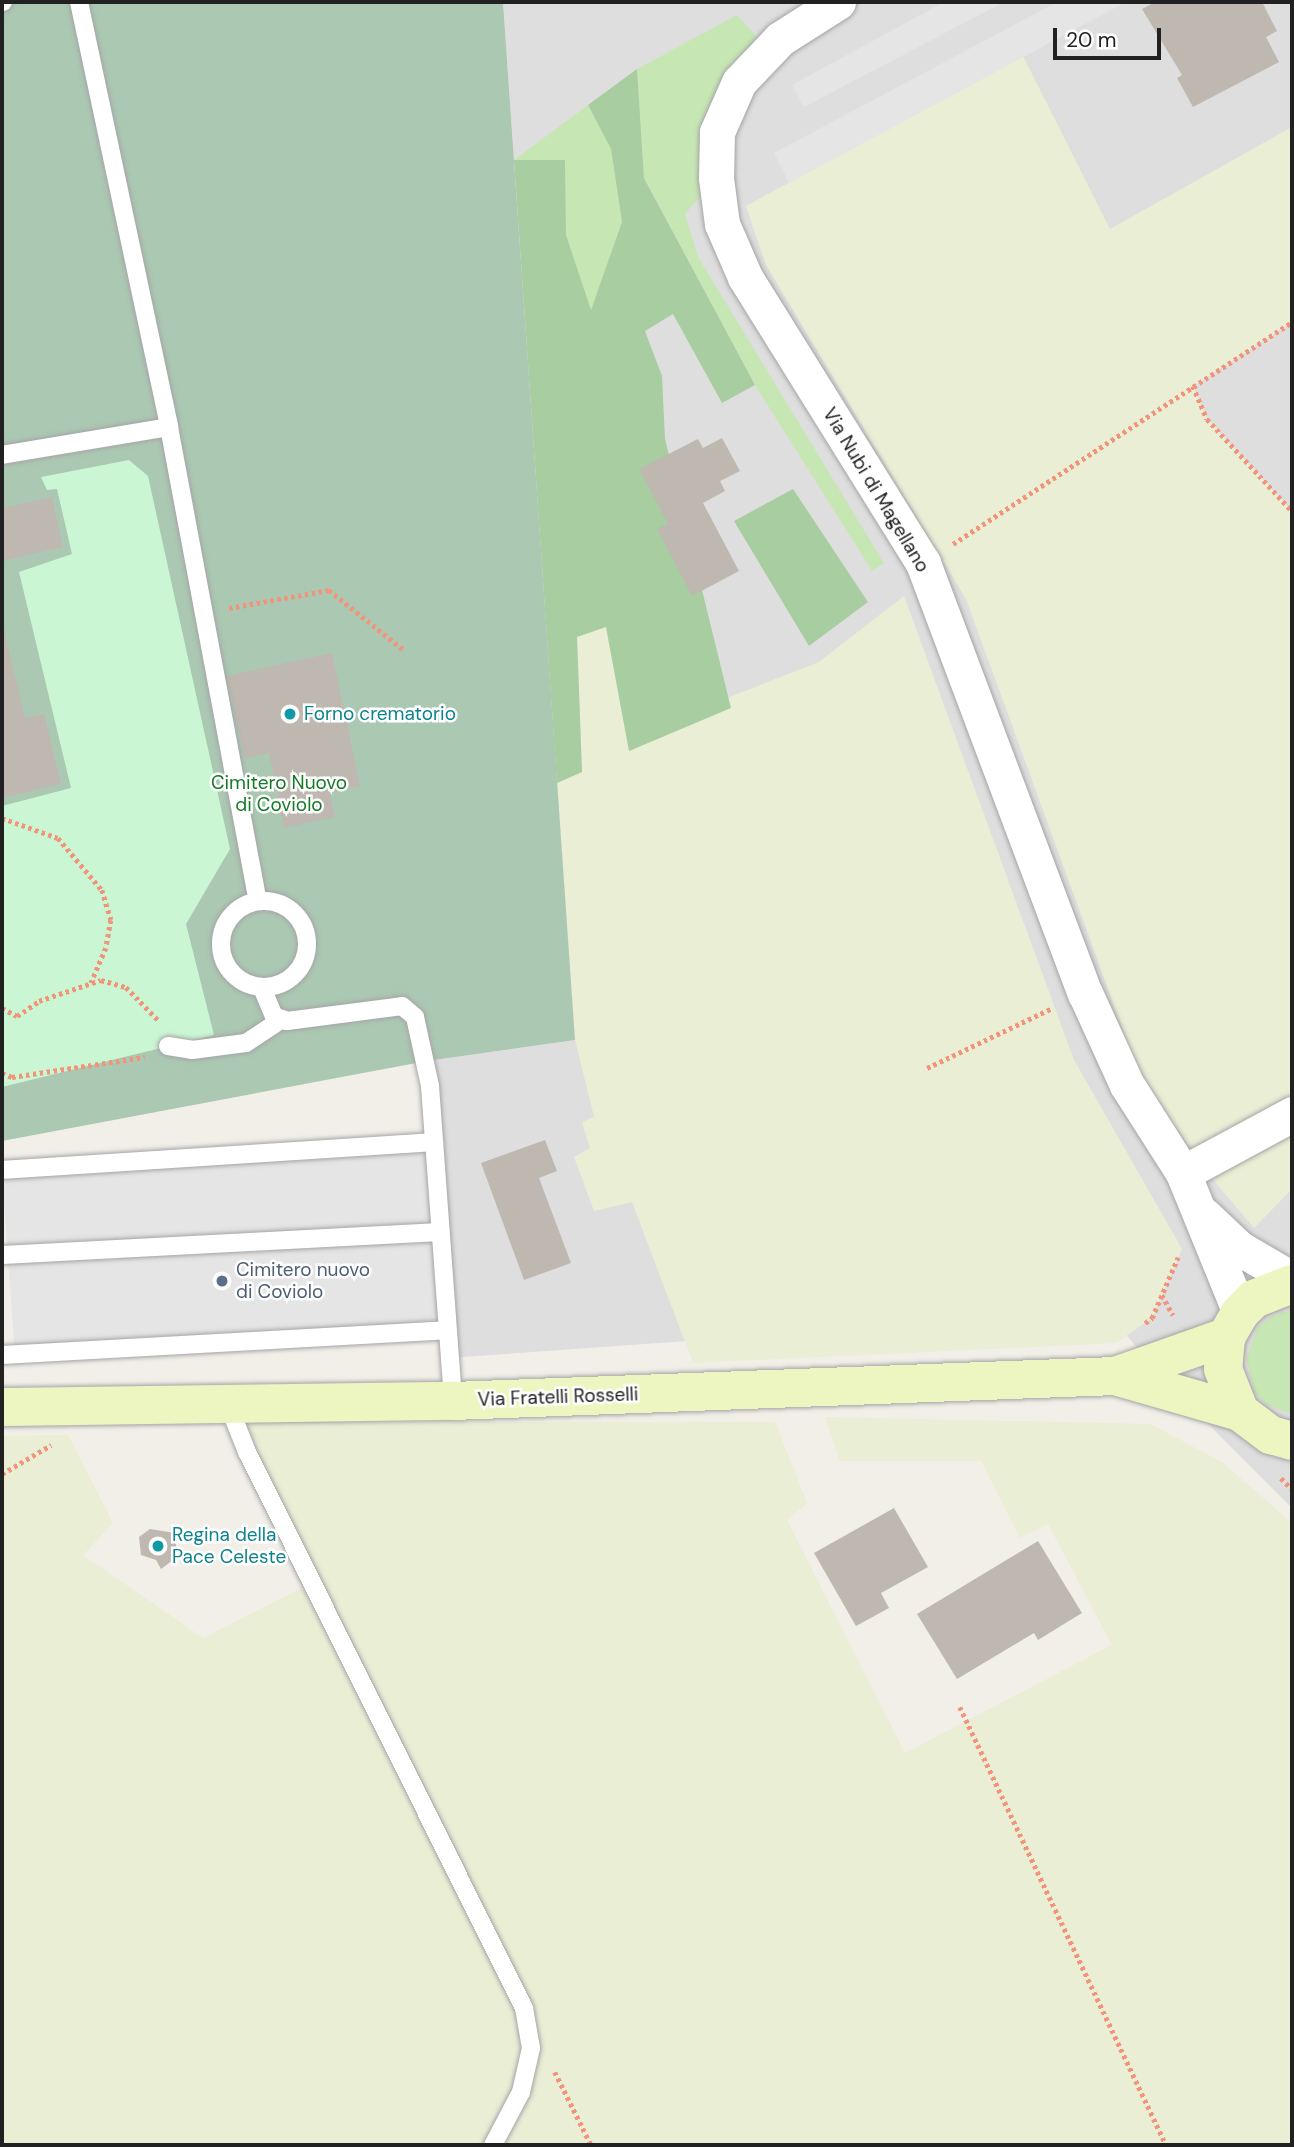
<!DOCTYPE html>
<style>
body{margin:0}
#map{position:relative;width:1294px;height:2147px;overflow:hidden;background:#f1efe8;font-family:"DM Sans",sans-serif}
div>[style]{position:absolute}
.residential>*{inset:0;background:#dfdede}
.farmland>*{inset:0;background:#e9eed5}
.grass>*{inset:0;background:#c6e7b3}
.forest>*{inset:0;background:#a8cda0}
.cemetery>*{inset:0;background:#abc8b3}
.park>*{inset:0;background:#caf6d3}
.parking>*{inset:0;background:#e5e5e5;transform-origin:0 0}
.building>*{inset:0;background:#beb8b1}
.path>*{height:4.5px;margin-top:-2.25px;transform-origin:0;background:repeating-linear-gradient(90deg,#f1947a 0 3.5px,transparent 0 7px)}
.roads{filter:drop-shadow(0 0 2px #a5a5a5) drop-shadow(0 0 2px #a5a5a5)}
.lane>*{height:18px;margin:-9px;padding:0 9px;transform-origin:9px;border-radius:9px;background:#fff}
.lane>.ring{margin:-9px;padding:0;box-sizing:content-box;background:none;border:18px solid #fff;border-radius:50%}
.street>*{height:35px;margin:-17.5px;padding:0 17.5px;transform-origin:17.5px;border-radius:17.5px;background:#fff}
.secondary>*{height:38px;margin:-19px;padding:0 19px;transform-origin:19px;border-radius:19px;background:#edf6c1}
.dots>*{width:19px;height:19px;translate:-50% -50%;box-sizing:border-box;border:4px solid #fff;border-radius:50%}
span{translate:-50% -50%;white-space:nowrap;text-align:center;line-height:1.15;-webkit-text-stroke:5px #fff;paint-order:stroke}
.street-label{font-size:19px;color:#212121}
.culture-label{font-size:19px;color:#0d838f}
.left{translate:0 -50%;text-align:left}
.park-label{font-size:19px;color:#147a28}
.service-label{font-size:19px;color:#4e5e75}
.frame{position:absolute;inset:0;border:4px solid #212121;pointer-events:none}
.scale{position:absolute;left:1053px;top:28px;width:108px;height:32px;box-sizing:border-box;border:4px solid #212121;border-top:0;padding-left:9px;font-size:21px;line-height:24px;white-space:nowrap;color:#212121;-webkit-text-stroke:5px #fff;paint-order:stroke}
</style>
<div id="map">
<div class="residential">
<div style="clip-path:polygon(503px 2px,1292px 2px,1292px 1508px,1177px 1393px,1105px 1311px,449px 1358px,427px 1061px,575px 1040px)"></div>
</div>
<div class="farmland">
<div style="clip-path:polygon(1023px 56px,1110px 229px,1292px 127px,1292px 322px,1193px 386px,1207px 419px,1292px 511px,1292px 1189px,1254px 1228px,1200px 1164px,1137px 1068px,966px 599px,766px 265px,746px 206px)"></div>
<div style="clip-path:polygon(904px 596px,1074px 1060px,1182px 1249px,1152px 1318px,1116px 1343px,693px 1363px,632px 1202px,594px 1211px,574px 1157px,590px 1148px,582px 1122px,594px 1117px,575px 1040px,557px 783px,582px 772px,577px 637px,606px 626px,629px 751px,730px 708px,727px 698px,819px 662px)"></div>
<div style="clip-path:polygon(825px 1417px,1150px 1424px,1222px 1462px,1292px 1523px,1292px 2145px,2px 2145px,2px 1436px,68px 1435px,113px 1523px,83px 1555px,203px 1638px,314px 1582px,236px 1422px,775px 1422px,807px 1503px,787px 1520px,905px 1753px,1112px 1645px,1048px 1524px,1020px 1538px,981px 1461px,840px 1461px)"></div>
</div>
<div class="grass">
<div style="clip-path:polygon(737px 15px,769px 50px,716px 178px,685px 214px,698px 257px,884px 563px,872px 571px,755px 385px,644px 177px,637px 69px)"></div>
<div style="clip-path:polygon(588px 105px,611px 148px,622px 222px,591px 312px,566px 235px,565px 160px,514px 160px)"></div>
<div style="clip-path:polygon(1292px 1310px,1292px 1414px,1267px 1405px,1255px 1393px,1246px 1359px,1258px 1327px,1272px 1316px)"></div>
</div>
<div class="forest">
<div style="clip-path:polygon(637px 69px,644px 178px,755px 385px,722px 403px,673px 314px,645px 331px,662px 376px,665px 439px,731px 708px,629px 751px,606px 627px,577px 637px,582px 772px,557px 783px,514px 160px,565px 160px,566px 235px,591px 310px,622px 222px,611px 149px,588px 105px)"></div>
<div style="clip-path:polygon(793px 489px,868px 602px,809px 646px,734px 521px)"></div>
</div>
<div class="cemetery">
<div style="clip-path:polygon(2px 2px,503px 2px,575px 1040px,427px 1061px,2px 1141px)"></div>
</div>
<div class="park">
<div style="clip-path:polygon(129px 460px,148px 476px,230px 849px,186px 924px,214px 1035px,2px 1087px,2px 806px,71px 788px,19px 572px,72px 554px,57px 489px,47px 490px,41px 477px)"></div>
</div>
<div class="parking">
<div style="clip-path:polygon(944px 2px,1004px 2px,804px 107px,792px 85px)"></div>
<div style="clip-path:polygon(1057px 2px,1126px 2px,789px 183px,774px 153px)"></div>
<div style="left:434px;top:1142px;width:188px;height:433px;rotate:86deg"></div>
</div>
<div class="building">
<div style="clip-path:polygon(1155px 2px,1262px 2px,1277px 31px,1266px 37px,1279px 62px,1193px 107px,1177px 78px,1182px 75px,1142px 9px)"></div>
<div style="clip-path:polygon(722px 438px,740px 471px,720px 481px,725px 491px,703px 503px,739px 571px,692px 596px,657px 529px,668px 524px,639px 469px,698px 439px,703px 448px)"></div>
<div style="clip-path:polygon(52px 497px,63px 547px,2px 561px,2px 508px)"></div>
<div style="clip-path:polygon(2px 621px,25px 718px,44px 714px,61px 784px,2px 798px)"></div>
<div style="clip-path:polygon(332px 653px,360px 786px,330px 793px,335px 817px,284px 828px,269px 753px,245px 758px,227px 676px)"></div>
<div style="clip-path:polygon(545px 1140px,557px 1171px,539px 1178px,571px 1263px,524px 1280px,481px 1163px)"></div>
<div style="clip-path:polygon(894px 1508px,928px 1567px,881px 1593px,889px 1608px,856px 1626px,814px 1553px)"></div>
<div style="clip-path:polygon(150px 1529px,175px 1533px,177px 1557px,161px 1569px,156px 1560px,141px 1555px,139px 1537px)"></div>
<div style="clip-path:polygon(1038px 1541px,1082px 1613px,1038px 1640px,1034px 1633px,957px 1679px,917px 1614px)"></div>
</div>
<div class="path">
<div style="left:1193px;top:386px;width:36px;rotate:67deg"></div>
<div style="left:1207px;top:419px;width:125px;rotate:47.3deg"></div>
<div style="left:953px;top:544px;width:405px;rotate:-33.2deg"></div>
<div style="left:229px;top:608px;width:102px;rotate:-10.2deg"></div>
<div style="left:329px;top:590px;width:96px;rotate:38.7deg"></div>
<div style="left:2px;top:818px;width:59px;rotate:19.7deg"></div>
<div style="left:58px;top:838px;width:68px;rotate:49.8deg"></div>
<div style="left:102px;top:890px;width:31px;rotate:73deg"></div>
<div style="left:111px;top:920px;width:28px;rotate:100deg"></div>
<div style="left:106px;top:948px;width:38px;rotate:113deg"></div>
<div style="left:2px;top:1008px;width:17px;rotate:28deg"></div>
<div style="left:17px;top:1016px;width:27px;rotate:-34deg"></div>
<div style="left:39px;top:1001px;width:65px;rotate:-18.7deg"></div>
<div style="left:101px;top:980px;width:26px;rotate:16deg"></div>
<div style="left:126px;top:987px;width:49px;rotate:45.8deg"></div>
<div style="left:927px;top:1068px;width:139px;rotate:-25.6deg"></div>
<div style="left:2px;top:1073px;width:11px;rotate:22deg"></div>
<div style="left:12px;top:1077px;width:134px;rotate:-8.6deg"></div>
<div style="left:1162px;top:1295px;width:23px;rotate:61deg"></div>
<div style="left:1145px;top:1323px;width:9px;rotate:-36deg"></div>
<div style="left:1152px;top:1318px;width:66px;rotate:-66.9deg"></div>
<div style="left:2px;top:1474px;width:57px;rotate:-30.6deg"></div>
<div style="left:1281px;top:1478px;width:16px;rotate:45deg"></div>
<div style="left:960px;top:1707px;width:484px;rotate:64.8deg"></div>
<div style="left:555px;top:2072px;width:81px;rotate:63.7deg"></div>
</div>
<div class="roads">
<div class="lane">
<div style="left:2px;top:2px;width:1px"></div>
<div style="left:79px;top:2px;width:434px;rotate:78deg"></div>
<div style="left:2px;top:455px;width:169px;rotate:-9.5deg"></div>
<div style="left:169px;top:427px;width:482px;rotate:79.4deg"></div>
<div class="ring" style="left:221px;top:901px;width:68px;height:68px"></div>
<div style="left:262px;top:988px;width:30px;rotate:67deg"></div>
<div style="left:274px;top:1016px;width:14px;rotate:21deg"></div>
<div style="left:287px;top:1021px;width:116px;rotate:-7.4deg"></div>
<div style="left:402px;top:1006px;width:17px;rotate:40deg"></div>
<div style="left:415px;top:1017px;width:71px;rotate:77.7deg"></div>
<div style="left:430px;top:1086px;width:316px;rotate:85.8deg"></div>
<div style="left:168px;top:1046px;width:24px;rotate:9deg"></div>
<div style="left:192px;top:1050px;width:54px;rotate:-7.4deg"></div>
<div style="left:246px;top:1043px;width:43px;rotate:-33.7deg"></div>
<div style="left:2px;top:1170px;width:433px;rotate:-3.7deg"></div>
<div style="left:2px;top:1255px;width:439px;rotate:-3deg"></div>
<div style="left:2px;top:1355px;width:445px;rotate:-3.2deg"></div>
<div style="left:228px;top:1404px;width:52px;rotate:68.4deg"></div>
<div style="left:247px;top:1452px;width:621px;rotate:63.52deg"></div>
<div style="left:524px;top:2008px;width:41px;rotate:80.1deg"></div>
<div style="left:531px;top:2048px;width:45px;rotate:102.8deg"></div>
<div style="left:521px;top:2092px;width:60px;rotate:117.8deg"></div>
</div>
<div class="street">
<div style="left:838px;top:2px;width:69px;rotate:147.5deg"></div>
<div style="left:780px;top:39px;width:59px;rotate:133.6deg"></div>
<div style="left:739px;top:82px;width:55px;rotate:113.7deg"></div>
<div style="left:717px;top:132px;width:46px;rotate:91.2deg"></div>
<div style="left:716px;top:178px;width:46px;rotate:82.6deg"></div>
<div style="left:722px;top:224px;width:58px;rotate:66.5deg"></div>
<div style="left:745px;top:277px;width:337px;rotate:58.1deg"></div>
<div style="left:923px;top:563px;width:460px;rotate:69.4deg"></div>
<div style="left:1085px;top:993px;width:101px;rotate:65.5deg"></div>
<div style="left:1127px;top:1085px;width:104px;rotate:57.5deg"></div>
<div style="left:1183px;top:1173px;width:151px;rotate:67.8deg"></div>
<div style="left:1183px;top:1173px;width:124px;rotate:-28.4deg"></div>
<div style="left:1204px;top:1215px;width:48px;rotate:43.3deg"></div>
<div style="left:1239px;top:1248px;width:61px;rotate:30.3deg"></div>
</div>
<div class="secondary">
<div style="left:1292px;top:1284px;width:41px;rotate:158.5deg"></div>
<div style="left:1254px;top:1299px;width:20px;rotate:135deg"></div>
<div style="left:1240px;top:1313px;width:28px;rotate:120deg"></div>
<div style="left:1226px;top:1337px;width:32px;rotate:95deg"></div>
<div style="left:1223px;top:1369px;width:46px;rotate:68.4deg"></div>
<div style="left:1240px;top:1412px;width:39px;rotate:37deg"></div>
<div style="left:1271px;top:1435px;width:22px;rotate:16deg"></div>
<div style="left:1115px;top:1376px;width:130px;rotate:16.1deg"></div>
<div style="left:2px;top:1407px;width:451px;rotate:-0.8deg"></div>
<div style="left:453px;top:1401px;width:662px;rotate:-2.16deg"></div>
<div style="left:1115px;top:1376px;width:118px;rotate:-19.4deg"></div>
</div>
</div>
<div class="dots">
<div style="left:290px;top:714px;background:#0f9aa8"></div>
<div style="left:222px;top:1281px;background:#5c6f8a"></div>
<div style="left:158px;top:1546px;background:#0f9aa8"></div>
</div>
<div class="street-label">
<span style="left:876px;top:490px;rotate:59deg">Via Nubi di Magellano</span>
<span style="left:558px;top:1397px;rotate:-2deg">Via Fratelli Rosselli</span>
</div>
<div class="culture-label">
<span class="left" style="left:304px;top:714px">Forno crematorio</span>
<span class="left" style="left:172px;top:1546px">Regina della<br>Pace Celeste</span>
</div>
<div class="park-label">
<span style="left:279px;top:794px">Cimitero Nuovo<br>di Coviolo</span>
</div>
<div class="service-label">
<span class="left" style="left:236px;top:1281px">Cimitero nuovo<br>di Coviolo</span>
</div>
<div class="frame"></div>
<div class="scale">20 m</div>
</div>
